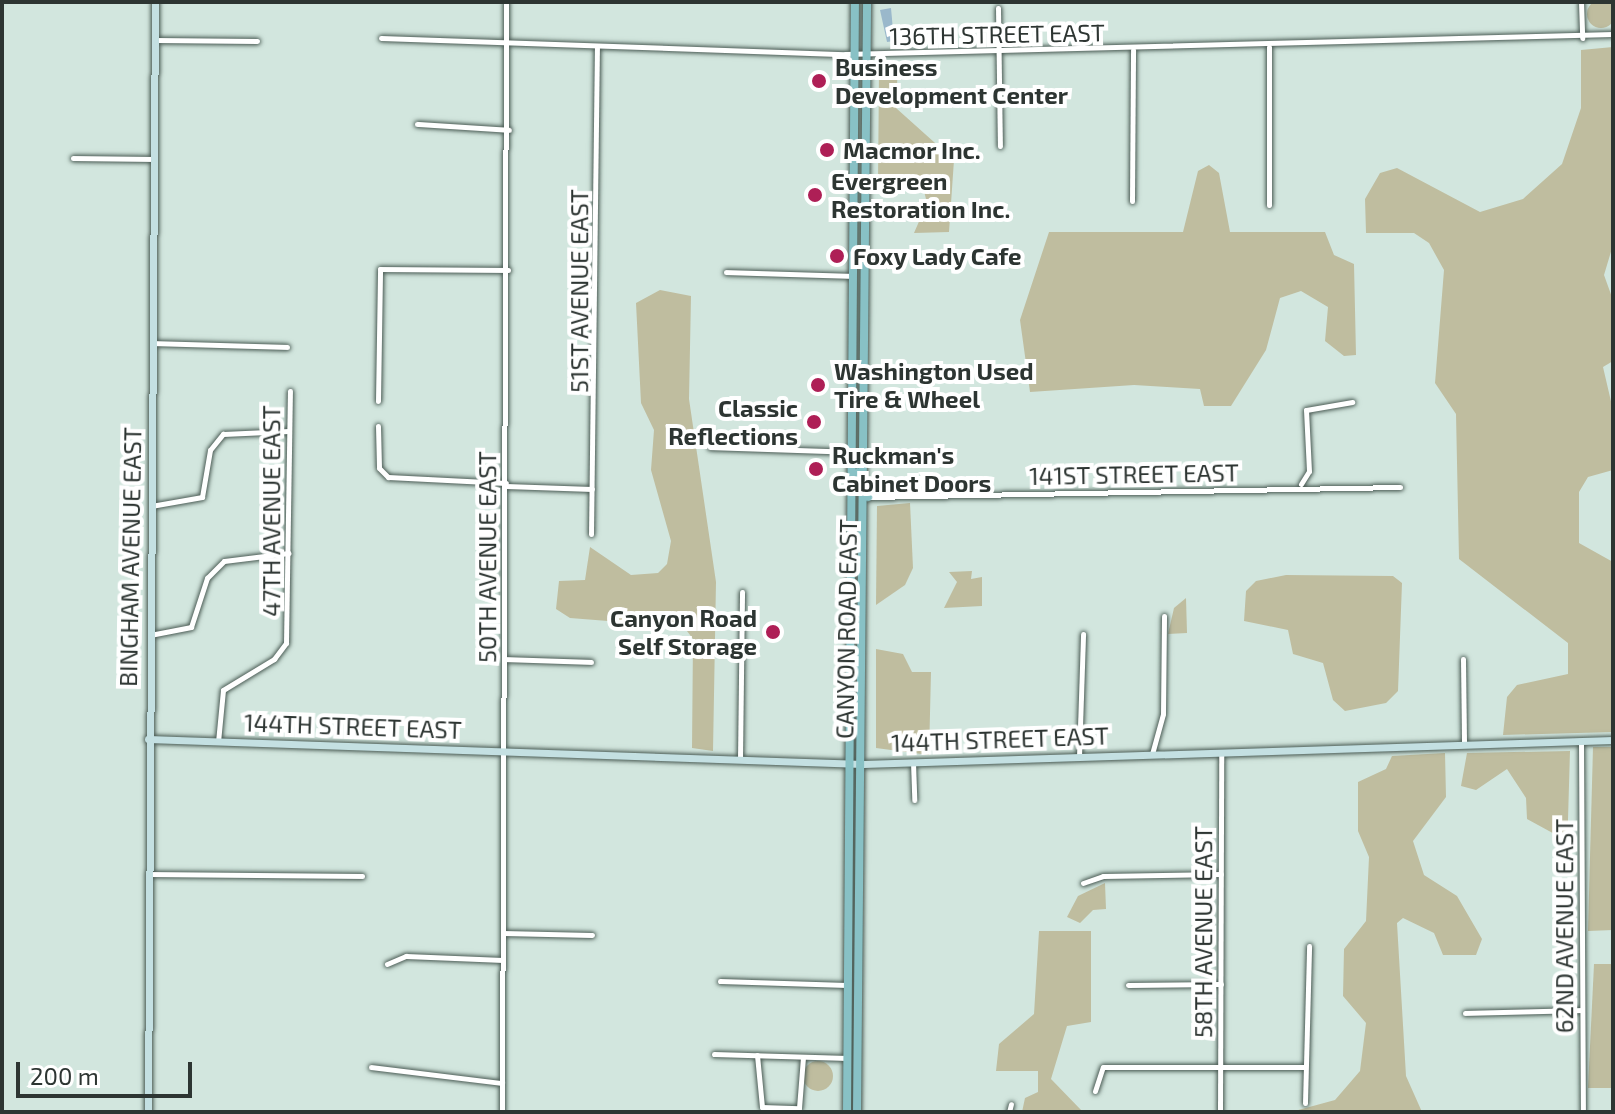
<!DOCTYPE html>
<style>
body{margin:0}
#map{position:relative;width:1615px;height:1114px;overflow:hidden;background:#d2e6de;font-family:"Exo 2",sans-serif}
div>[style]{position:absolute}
.green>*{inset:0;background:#bfbd9f}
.round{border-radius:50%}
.water>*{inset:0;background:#9ab8cb}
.roads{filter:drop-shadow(0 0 2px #4b5c55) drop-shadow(0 0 2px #4b5c55)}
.street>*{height:5px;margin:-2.5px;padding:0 2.5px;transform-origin:2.5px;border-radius:2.5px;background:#fff}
.secondary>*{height:7px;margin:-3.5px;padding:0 3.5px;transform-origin:3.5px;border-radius:3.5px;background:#c4e0e2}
.primary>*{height:8px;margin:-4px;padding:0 4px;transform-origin:4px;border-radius:4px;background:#88c1c5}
.dots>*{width:22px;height:22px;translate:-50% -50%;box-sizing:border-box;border:4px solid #fff;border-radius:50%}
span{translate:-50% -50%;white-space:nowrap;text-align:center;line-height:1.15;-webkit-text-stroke:8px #fff;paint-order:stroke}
.street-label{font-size:24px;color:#2d3532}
.poi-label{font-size:24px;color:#2d3532;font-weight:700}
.left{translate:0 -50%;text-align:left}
.right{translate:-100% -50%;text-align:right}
.frame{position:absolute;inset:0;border:4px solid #2d3532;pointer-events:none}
.scale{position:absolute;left:16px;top:1062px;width:176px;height:36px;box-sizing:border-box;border:4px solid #2d3532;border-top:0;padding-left:10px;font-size:24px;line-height:28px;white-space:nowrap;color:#2d3532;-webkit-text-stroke:6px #fff;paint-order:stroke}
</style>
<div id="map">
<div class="green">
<div class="round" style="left:1587px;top:0;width:28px;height:28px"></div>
<div style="clip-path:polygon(1613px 47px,1613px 245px,1604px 275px,1613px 300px,1613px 361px,1603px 367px,1613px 410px,1613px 470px,1588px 477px,1579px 492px,1579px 543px,1613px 562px,1613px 732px,1503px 735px,1507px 697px,1517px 685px,1568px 674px,1568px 643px,1459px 559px,1456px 414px,1435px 383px,1444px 270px,1429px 243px,1414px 233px,1366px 233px,1365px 199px,1380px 173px,1397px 168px,1480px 212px,1523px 199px,1562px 164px,1581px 108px,1581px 50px)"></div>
<div style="clip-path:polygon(898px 63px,896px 108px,954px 160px,949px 232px,914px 233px,927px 203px,923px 187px,878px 182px,879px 71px)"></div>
<div style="clip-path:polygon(1209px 165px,1219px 173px,1230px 232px,1325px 232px,1334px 255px,1354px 264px,1356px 355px,1344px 356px,1325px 341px,1328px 307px,1301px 291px,1280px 298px,1266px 350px,1231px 406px,1204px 406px,1200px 389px,1134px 385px,1030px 392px,1020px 320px,1049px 232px,1183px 232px,1198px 171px)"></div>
<div style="clip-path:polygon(660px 290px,691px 296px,689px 399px,716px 582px,713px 751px,692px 748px,693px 639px,684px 627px,570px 618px,556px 609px,559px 581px,585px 580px,590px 547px,631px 575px,658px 573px,667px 564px,671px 541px,651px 470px,654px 430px,641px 403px,636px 303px)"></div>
<div style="clip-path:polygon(910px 503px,913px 568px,905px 585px,876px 605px,877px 506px)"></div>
<div style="clip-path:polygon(972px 571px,971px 579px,982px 577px,982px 606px,944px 608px,957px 582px,949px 572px)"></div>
<div style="clip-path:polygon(1286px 575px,1393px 576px,1402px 583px,1398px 691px,1386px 703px,1345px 711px,1333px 700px,1323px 663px,1293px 654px,1288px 630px,1244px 621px,1246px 591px,1256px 581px)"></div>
<div style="clip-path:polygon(1186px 598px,1187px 633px,1168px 634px,1174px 608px)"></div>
<div style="clip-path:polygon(876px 649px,903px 654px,912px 672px,931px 672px,929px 755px,876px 748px)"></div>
<div style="clip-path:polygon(1593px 747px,1613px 747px,1613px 930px,1588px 931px)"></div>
<div style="clip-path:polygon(1570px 751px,1567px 854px,1560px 837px,1527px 819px,1526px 798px,1507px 769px,1476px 790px,1461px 786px,1467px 753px)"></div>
<div style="clip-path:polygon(1445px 753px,1446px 797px,1413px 841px,1424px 875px,1457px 896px,1482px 939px,1476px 955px,1443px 955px,1434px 933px,1403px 918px,1397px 923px,1406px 1076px,1422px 1112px,1291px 1112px,1335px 1100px,1360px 1071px,1366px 1023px,1343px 996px,1344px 949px,1366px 921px,1369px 857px,1358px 831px,1358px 782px,1386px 769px,1392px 756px)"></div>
<div style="clip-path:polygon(1105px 883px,1106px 909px,1093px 910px,1080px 923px,1067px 917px,1078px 896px)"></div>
<div style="clip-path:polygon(1039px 931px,1091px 931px,1091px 1022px,1067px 1026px,1051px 1079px,1083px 1112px,1022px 1112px,1025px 1098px,1038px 1092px,1038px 1071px,996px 1071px,999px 1044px,1034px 1014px)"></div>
<div style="clip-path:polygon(1594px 964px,1613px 964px,1613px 1088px,1588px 1088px)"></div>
<div class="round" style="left:803px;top:1061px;width:30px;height:30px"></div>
</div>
<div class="water">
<div style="clip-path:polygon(891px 8px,894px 41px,887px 42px,880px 10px)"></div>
</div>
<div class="roads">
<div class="street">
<div style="left:1581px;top:2px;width:36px;rotate:88deg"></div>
<div style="left:998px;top:8px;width:138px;rotate:89.2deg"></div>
<div style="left:381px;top:38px;width:464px;rotate:2deg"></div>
<div style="left:845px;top:54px;width:768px;rotate:-1.49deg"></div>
<div style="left:155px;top:40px;width:102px;rotate:0.6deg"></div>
<div style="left:1269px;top:47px;width:158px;rotate:90deg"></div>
<div style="left:417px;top:124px;width:92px;rotate:3.7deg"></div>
<div style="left:73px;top:158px;width:80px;rotate:0.7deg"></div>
<div style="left:1132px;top:201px;width:151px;rotate:-89.6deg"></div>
<div style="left:726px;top:272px;width:127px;rotate:1.8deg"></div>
<div style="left:153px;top:343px;width:134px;rotate:1.7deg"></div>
<div style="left:378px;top:401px;width:132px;rotate:-89.1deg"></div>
<div style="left:380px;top:269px;width:128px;rotate:0.4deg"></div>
<div style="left:378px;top:426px;width:42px;rotate:88.6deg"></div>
<div style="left:379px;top:468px;width:13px;rotate:45deg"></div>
<div style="left:388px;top:477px;width:118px;rotate:2.9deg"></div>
<div style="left:710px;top:447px;width:144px;rotate:2deg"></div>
<div style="left:1301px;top:484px;width:15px;rotate:-58deg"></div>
<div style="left:1309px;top:471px;width:61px;rotate:-92.8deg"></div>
<div style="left:1306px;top:410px;width:47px;rotate:-9.9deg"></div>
<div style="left:506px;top:486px;width:86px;rotate:2deg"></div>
<div style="left:869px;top:497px;width:531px;rotate:-1.08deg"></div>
<div style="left:151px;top:506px;width:52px;rotate:-10deg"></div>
<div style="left:202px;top:497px;width:48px;rotate:-80.3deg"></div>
<div style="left:210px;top:450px;width:21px;rotate:-51deg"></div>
<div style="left:223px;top:434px;width:66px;rotate:-2.6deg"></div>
<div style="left:591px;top:534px;width:486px;rotate:-89.3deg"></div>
<div style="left:150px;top:635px;width:42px;rotate:-11deg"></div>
<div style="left:191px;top:627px;width:52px;rotate:-71.9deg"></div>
<div style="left:207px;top:578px;width:24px;rotate:-45deg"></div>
<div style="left:224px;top:561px;width:65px;rotate:-7deg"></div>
<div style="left:505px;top:659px;width:86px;rotate:2deg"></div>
<div style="left:1463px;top:659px;width:85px;rotate:89.3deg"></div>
<div style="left:1581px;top:741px;width:371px;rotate:89.7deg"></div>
<div style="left:218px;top:742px;width:52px;rotate:-84.5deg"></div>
<div style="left:223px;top:690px;width:60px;rotate:-31.3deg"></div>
<div style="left:274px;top:659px;width:20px;rotate:-53deg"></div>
<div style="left:286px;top:643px;width:252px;rotate:-89.1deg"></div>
<div style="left:1152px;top:754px;width:41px;rotate:-74.6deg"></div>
<div style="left:1163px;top:714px;width:98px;rotate:-89.4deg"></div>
<div style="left:1079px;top:757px;width:123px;rotate:-88.1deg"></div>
<div style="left:740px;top:759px;width:167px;rotate:-89.3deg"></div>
<div style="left:913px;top:762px;width:38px;rotate:88deg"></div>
<div style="left:149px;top:874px;width:213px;rotate:0.5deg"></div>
<div style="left:1083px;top:883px;width:21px;rotate:-19deg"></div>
<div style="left:1103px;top:876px;width:118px;rotate:-1deg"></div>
<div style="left:503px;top:933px;width:89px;rotate:1.3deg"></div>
<div style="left:387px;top:964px;width:21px;rotate:-23deg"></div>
<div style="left:406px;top:956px;width:97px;rotate:2.4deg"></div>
<div style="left:720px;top:981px;width:127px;rotate:1.8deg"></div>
<div style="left:1128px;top:985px;width:93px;rotate:-0.6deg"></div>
<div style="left:1465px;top:1013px;width:116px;rotate:-1.5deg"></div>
<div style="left:714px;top:1054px;width:134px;rotate:1.7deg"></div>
<div style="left:757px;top:1055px;width:52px;rotate:84.5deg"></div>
<div style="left:762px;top:1107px;width:37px;rotate:2deg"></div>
<div style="left:799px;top:1108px;width:51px;rotate:-85.5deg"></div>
<div style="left:371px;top:1067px;width:132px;rotate:7deg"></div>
<div style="left:1095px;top:1091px;width:25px;rotate:-72deg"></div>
<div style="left:1103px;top:1067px;width:201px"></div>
<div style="left:1305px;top:1103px;width:157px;rotate:-88.5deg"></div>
<div style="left:502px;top:1112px;width:1110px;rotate:-89.79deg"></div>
<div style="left:1009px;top:1112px;width:8px;rotate:-76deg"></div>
<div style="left:1220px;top:1112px;width:359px;rotate:-89.8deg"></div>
</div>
<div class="secondary">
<div style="left:148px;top:739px;width:715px;rotate:2deg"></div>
<div style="left:863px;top:764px;width:750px;rotate:-1.83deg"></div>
<div style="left:148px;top:1112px;width:1110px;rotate:-89.64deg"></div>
</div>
<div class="primary">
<div style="left:858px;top:472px;width:27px;rotate:68deg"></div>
<div style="left:847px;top:1112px;width:1110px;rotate:-89.59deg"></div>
<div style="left:857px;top:1112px;width:1110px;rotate:-89.48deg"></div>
</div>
</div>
<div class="dots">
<div style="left:819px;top:81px;background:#ae1f56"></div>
<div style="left:827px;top:150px;background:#ae1f56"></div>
<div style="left:815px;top:195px;background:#ae1f56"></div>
<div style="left:837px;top:256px;background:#ae1f56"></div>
<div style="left:818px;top:385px;background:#ae1f56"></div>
<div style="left:814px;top:422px;background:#ae1f56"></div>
<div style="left:816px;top:469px;background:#ae1f56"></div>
<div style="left:773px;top:632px;background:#ae1f56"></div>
</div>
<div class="street-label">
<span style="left:997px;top:34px;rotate:-1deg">136TH STREET EAST</span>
<span style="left:579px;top:291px;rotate:-90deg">51ST AVENUE EAST</span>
<span style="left:1134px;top:474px;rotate:-1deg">141ST STREET EAST</span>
<span style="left:271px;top:511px;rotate:-90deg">47TH AVENUE EAST</span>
<span style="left:130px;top:557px;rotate:-89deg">BINGHAM AVENUE EAST</span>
<span style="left:487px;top:557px;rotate:-90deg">50TH AVENUE EAST</span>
<span style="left:846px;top:629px;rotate:-89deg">CANYON ROAD EAST</span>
<span style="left:353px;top:726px;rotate:2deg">144TH STREET EAST</span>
<span style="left:1000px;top:739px;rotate:-2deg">144TH STREET EAST</span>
<span style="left:1564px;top:926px;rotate:-90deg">62ND AVENUE EAST</span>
<span style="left:1203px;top:932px;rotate:-90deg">58TH AVENUE EAST</span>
</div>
<div class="poi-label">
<span class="left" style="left:835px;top:81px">Business<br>Development Center</span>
<span class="left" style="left:843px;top:150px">Macmor Inc.</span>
<span class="left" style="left:831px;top:195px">Evergreen<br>Restoration Inc.</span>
<span class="left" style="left:853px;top:256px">Foxy Lady Cafe</span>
<span class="left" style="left:834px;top:385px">Washington Used<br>Tire &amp; Wheel</span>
<span class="right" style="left:798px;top:422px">Classic<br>Reflections</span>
<span class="left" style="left:832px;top:469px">Ruckman's<br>Cabinet Doors</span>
<span class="right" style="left:757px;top:632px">Canyon Road<br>Self Storage</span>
</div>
<div class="frame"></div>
<div class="scale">200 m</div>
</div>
